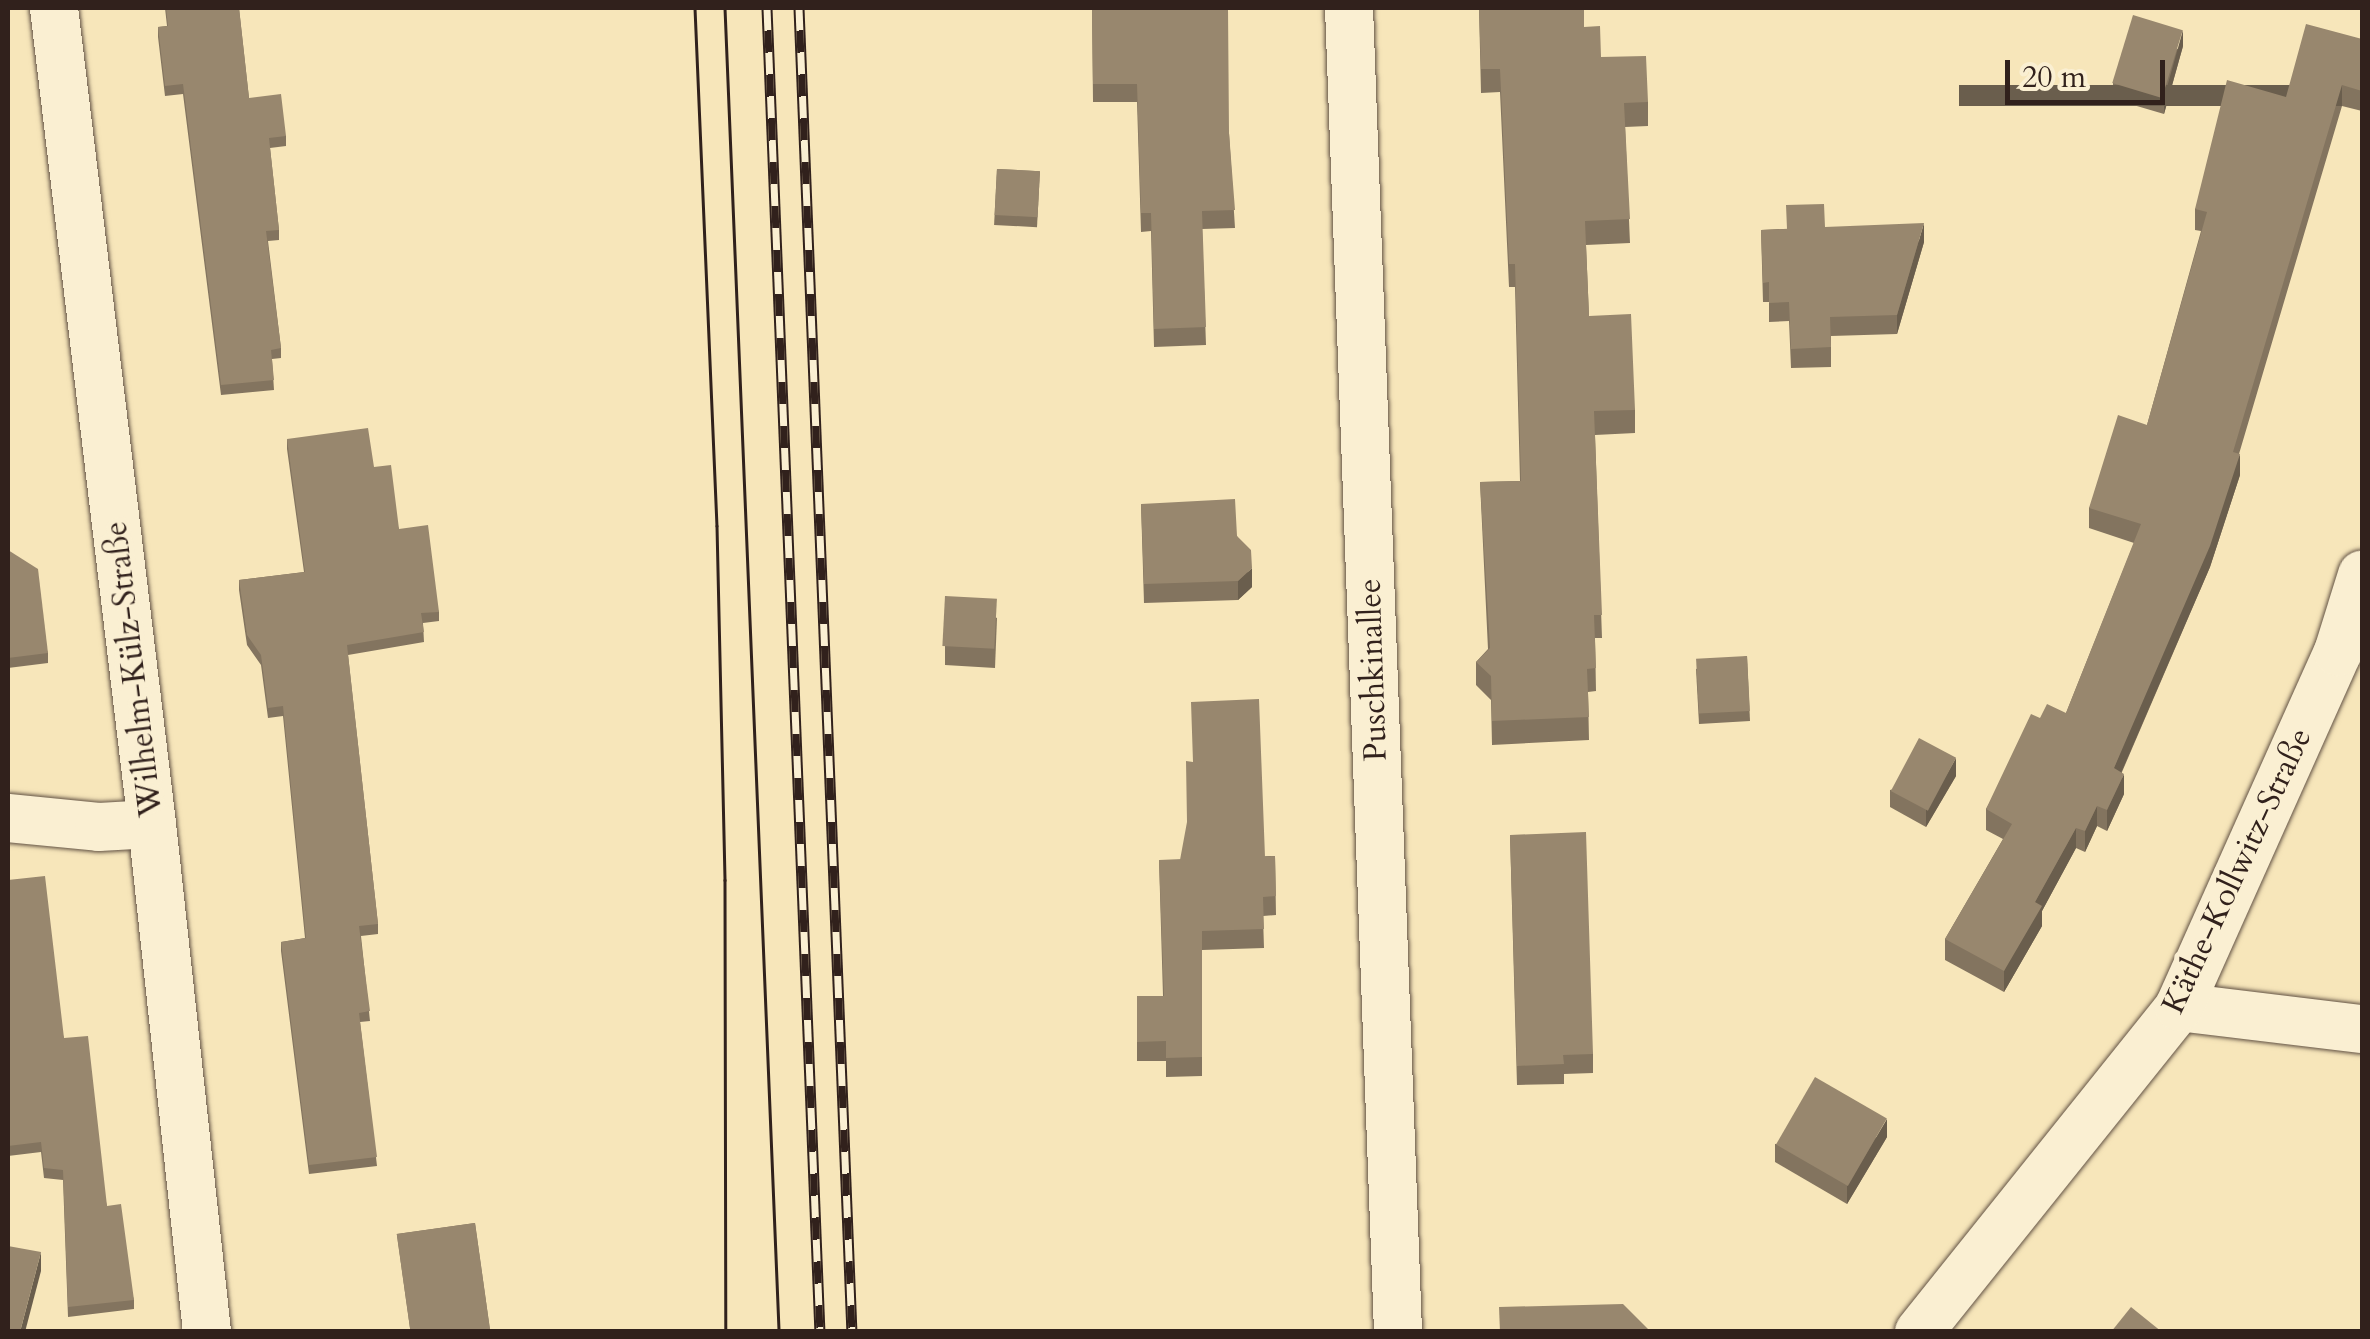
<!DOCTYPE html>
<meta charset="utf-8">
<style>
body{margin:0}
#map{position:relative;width:2370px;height:1339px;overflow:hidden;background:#f7e6ba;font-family:Cardo,serif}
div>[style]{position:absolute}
.roads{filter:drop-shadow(0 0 2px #625244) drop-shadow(0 0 2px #625244)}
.minor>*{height:48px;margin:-24px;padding:0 24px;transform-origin:24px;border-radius:24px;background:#faefd2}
.tram>*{height:2.5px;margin:-1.25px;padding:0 1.25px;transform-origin:1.25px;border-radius:1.25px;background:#31211c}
.rail>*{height:11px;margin-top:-5.5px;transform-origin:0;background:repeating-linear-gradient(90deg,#faefd2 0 22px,#31211c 0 44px);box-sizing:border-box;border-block:2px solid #31211c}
.wall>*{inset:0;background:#83745f;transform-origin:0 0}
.shaded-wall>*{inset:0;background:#6a5e4d;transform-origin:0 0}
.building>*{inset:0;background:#98876e;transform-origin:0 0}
span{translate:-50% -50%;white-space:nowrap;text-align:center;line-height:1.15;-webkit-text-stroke:10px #faefd2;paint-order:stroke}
.street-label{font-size:32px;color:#31211c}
.frame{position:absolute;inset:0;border:10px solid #31211c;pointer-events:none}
.scale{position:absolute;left:2005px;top:60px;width:160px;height:45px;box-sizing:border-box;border:5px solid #31211c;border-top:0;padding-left:12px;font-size:30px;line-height:35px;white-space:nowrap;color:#31211c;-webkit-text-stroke:8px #faefd2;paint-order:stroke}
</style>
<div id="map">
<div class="roads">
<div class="minor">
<div style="left:54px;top:8px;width:822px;rotate:83.15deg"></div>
<div style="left:152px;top:824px;width:511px;rotate:83.82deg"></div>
<div style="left:1349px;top:8px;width:1325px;rotate:87.88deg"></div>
<div style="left:8px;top:818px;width:91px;rotate:5.6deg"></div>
<div style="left:99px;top:827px;width:53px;rotate:-3.2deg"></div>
<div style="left:2179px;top:1007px;width:184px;rotate:6.9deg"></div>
<div style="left:1919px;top:1332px;width:416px;rotate:-51.3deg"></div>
<div style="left:2179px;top:1007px;width:389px;rotate:-65.9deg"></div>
<div style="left:2338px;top:652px;width:81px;rotate:-72.7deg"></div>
</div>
</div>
<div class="tram">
<div style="left:695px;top:8px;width:518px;rotate:87.57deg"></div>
<div style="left:717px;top:526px;width:354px;rotate:88.7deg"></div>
<div style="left:725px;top:880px;width:452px;rotate:89.9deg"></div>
<div style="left:725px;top:8px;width:1325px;rotate:87.66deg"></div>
</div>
<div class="rail">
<div style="left:767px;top:8px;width:1325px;rotate:87.71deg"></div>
<div style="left:799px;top:8px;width:1325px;rotate:87.71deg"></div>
</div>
<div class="wall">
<div style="clip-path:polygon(165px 8px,239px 8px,249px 98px,286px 136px,286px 146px,270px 148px,279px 230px,279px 240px,268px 241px,281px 348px,281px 358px,272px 359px,274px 390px,221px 395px,183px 94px,165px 96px,158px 37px,158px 27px,167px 26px)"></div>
<div style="clip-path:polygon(1092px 8px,1229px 133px,1235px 228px,1202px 229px,1206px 345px,1154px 347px,1151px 231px,1141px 232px,1137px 102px,1093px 102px)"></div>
<div style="clip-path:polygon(1479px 8px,1584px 27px,1601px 57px,1648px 102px,1648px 126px,1625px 127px,1630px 243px,1586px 245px,1589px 316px,1635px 410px,1635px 433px,1595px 435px,1602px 638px,1595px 638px,1596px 691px,1588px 692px,1589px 740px,1492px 745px,1491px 700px,1476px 685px,1476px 662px,1488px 649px,1480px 482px,1520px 481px,1515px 287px,1509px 287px,1500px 92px,1481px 93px)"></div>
<div style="clip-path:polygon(2362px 39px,2362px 111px,2342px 106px,2239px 454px,2240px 475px,2210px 567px,2122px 772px,2124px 794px,2107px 831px,2097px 826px,2085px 852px,2076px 848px,2042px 911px,2042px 926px,2004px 992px,1945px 960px,1945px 939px,2003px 839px,1986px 830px,1986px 809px,2040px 718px,2066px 713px,2134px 543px,2089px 528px,2089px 508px,2147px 425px,2201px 231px,2195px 230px,2195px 209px,2286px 97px)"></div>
<div style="clip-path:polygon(2183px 46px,2164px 114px,2113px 99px,2113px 83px)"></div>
<div style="left:997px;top:169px;width:43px;height:56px;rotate:3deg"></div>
<div style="clip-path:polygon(1825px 227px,1924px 242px,1897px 334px,1831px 336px,1831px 367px,1791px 368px,1789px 321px,1769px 322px,1769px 302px,1763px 302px,1761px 230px)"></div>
<div style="clip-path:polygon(287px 439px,374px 467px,399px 529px,439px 612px,439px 621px,423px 623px,424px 642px,348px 655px,378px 924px,378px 934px,361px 936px,370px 1021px,360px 1022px,377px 1166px,309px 1174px,281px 951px,281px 942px,305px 938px,283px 716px,268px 718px,261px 665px,247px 645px,239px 590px,239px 580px,304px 572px,287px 449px)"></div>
<div style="clip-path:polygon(1141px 504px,1237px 536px,1252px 587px,1238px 600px,1144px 603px)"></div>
<div style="clip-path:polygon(8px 550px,48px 653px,48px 663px,8px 668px)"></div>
<div style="clip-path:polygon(945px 596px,997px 618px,995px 668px,945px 665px)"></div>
<div style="clip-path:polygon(1747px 656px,1750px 721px,1699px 724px,1696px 669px)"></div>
<div style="clip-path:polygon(1956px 776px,1926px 827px,1890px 807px,1890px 790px)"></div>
<div style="clip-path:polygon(1510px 835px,1593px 1054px,1593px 1073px,1564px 1074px,1564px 1084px,1517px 1085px)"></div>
<div style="clip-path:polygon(1275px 856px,1276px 915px,1263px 916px,1264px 948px,1202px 950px,1202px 1076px,1166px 1077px,1166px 1061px,1137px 1061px,1137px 996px,1163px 996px,1159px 860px)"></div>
<div style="clip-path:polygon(8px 880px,64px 1038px,107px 1206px,134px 1300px,134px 1309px,68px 1317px,63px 1180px,44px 1178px,41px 1152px,8px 1156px)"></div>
<div style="clip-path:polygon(1887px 1137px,1847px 1204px,1775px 1162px,1775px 1144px)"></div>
<div style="left:475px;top:1223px;width:110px;height:79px;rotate:82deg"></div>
</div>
<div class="shaded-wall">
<div style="clip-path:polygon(2183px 30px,2183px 46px,2164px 114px,2164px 98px)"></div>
<div style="left:2342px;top:85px;width:21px;height:383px;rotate:90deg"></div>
<div style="clip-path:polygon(1924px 223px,1924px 242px,1897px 334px,1897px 315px)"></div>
<div style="clip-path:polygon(2240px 454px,2240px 475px,2210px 567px,2114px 789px,2114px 768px)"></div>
<div style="clip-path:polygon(1252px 568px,1252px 587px,1238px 600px,1238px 581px)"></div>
<div style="clip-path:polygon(1956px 758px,1956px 776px,1926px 827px,1926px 810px)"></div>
<div style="clip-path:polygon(2124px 774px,2124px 794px,2107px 831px,2107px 810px)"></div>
<div style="clip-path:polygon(2097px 806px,2097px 826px,2085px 852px,2085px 831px)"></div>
<div style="clip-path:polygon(2076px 828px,2076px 848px,2042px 911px,2042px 926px,2004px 992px,2004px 971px,2035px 902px)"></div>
<div style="clip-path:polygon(1887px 1119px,1887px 1137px,1847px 1204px,1847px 1186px)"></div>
<div style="clip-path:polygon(41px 1252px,41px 1271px,25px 1332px,20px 1332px)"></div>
</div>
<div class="building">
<div style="clip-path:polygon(166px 8px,239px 8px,249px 98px,281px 94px,286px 136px,269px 138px,279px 230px,266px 231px,281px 348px,271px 350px,274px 380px,221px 385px,183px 84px,165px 86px,158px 27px,168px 26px)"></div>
<div style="clip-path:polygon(1092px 8px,1228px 8px,1229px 133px,1235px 210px,1202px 211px,1206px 327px,1154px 329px,1151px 213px,1141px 213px,1137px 84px,1093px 84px)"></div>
<div style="clip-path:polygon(1479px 8px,1584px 8px,1584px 27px,1600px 26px,1601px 57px,1646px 56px,1648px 102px,1624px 103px,1630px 219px,1585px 221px,1589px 316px,1631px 314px,1635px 410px,1594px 411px,1602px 615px,1594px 615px,1596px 668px,1587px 669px,1589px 717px,1492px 721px,1491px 676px,1476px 662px,1490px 648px,1480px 482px,1521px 481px,1515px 264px,1509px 264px,1500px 69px,1481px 69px)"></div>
<div style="left:2133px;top:15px;width:52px;height:71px;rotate:17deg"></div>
<div style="clip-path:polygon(2306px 24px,2362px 39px,2362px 91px,2342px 85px,2233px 452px,2240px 454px,2210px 546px,2114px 768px,2124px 774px,2107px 810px,2097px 806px,2085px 831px,2076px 828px,2035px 902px,2042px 906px,2004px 971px,1945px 939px,2012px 824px,1986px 809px,2031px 714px,2040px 718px,2047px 704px,2066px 713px,2141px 524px,2089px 508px,2118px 415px,2147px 425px,2207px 212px,2195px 209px,2227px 80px,2286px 97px)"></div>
<div style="left:997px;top:169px;width:43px;height:46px;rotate:3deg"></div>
<div style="clip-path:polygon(1824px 204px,1825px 227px,1924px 223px,1897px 315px,1830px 317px,1831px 347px,1791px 349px,1789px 302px,1769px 303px,1769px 282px,1763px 283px,1761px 230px,1787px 229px,1786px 205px)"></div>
<div style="clip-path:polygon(368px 428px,374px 467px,391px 465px,399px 529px,428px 525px,439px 612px,421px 613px,424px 632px,347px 645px,378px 924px,359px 926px,370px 1011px,359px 1013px,377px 1157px,309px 1165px,281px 942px,306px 938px,283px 706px,268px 708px,261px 655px,247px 635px,239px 580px,305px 572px,287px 439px)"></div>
<div style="clip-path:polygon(1235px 499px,1237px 536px,1251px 550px,1252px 568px,1238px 581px,1144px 584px,1141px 504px)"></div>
<div style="clip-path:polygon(8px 550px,38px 569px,48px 653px,8px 658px)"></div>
<div style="left:945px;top:596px;width:52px;height:50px;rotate:3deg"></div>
<div style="left:1747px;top:656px;width:55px;height:51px;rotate:87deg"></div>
<div style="clip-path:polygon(1259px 699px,1265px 857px,1275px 856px,1276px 896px,1263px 897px,1264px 929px,1202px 931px,1202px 1057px,1166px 1058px,1166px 1041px,1137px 1042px,1137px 996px,1164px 996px,1159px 860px,1180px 860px,1187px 822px,1186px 761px,1193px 762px,1191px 702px)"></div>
<div style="left:1919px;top:738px;width:42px;height:60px;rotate:28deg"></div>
<div style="clip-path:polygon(1586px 832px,1593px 1054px,1563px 1055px,1564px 1064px,1517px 1066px,1510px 835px)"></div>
<div style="clip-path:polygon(45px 876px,64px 1038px,88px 1036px,107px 1206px,121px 1204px,134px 1300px,68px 1307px,63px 1170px,44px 1168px,41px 1142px,8px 1146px,8px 880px)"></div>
<div style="left:1815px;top:1077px;width:83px;height:78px;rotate:30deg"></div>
<div style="left:475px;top:1223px;width:109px;height:79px;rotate:82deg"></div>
<div style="clip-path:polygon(8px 1246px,41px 1252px,20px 1332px,8px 1332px)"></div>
<div style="clip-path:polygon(1623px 1304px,1651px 1332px,1500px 1332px,1499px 1307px)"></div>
<div style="clip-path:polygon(2131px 1307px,2162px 1332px,2111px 1332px)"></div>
</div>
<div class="street-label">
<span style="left:134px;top:669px;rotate:-97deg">Wilhelm-Külz-Straße</span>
<span style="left:1373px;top:670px;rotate:-92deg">Puschkinallee</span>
<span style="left:2237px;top:871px;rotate:-65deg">Käthe-Kollwitz-Straße</span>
</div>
<div class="frame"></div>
<div class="scale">20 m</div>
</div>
